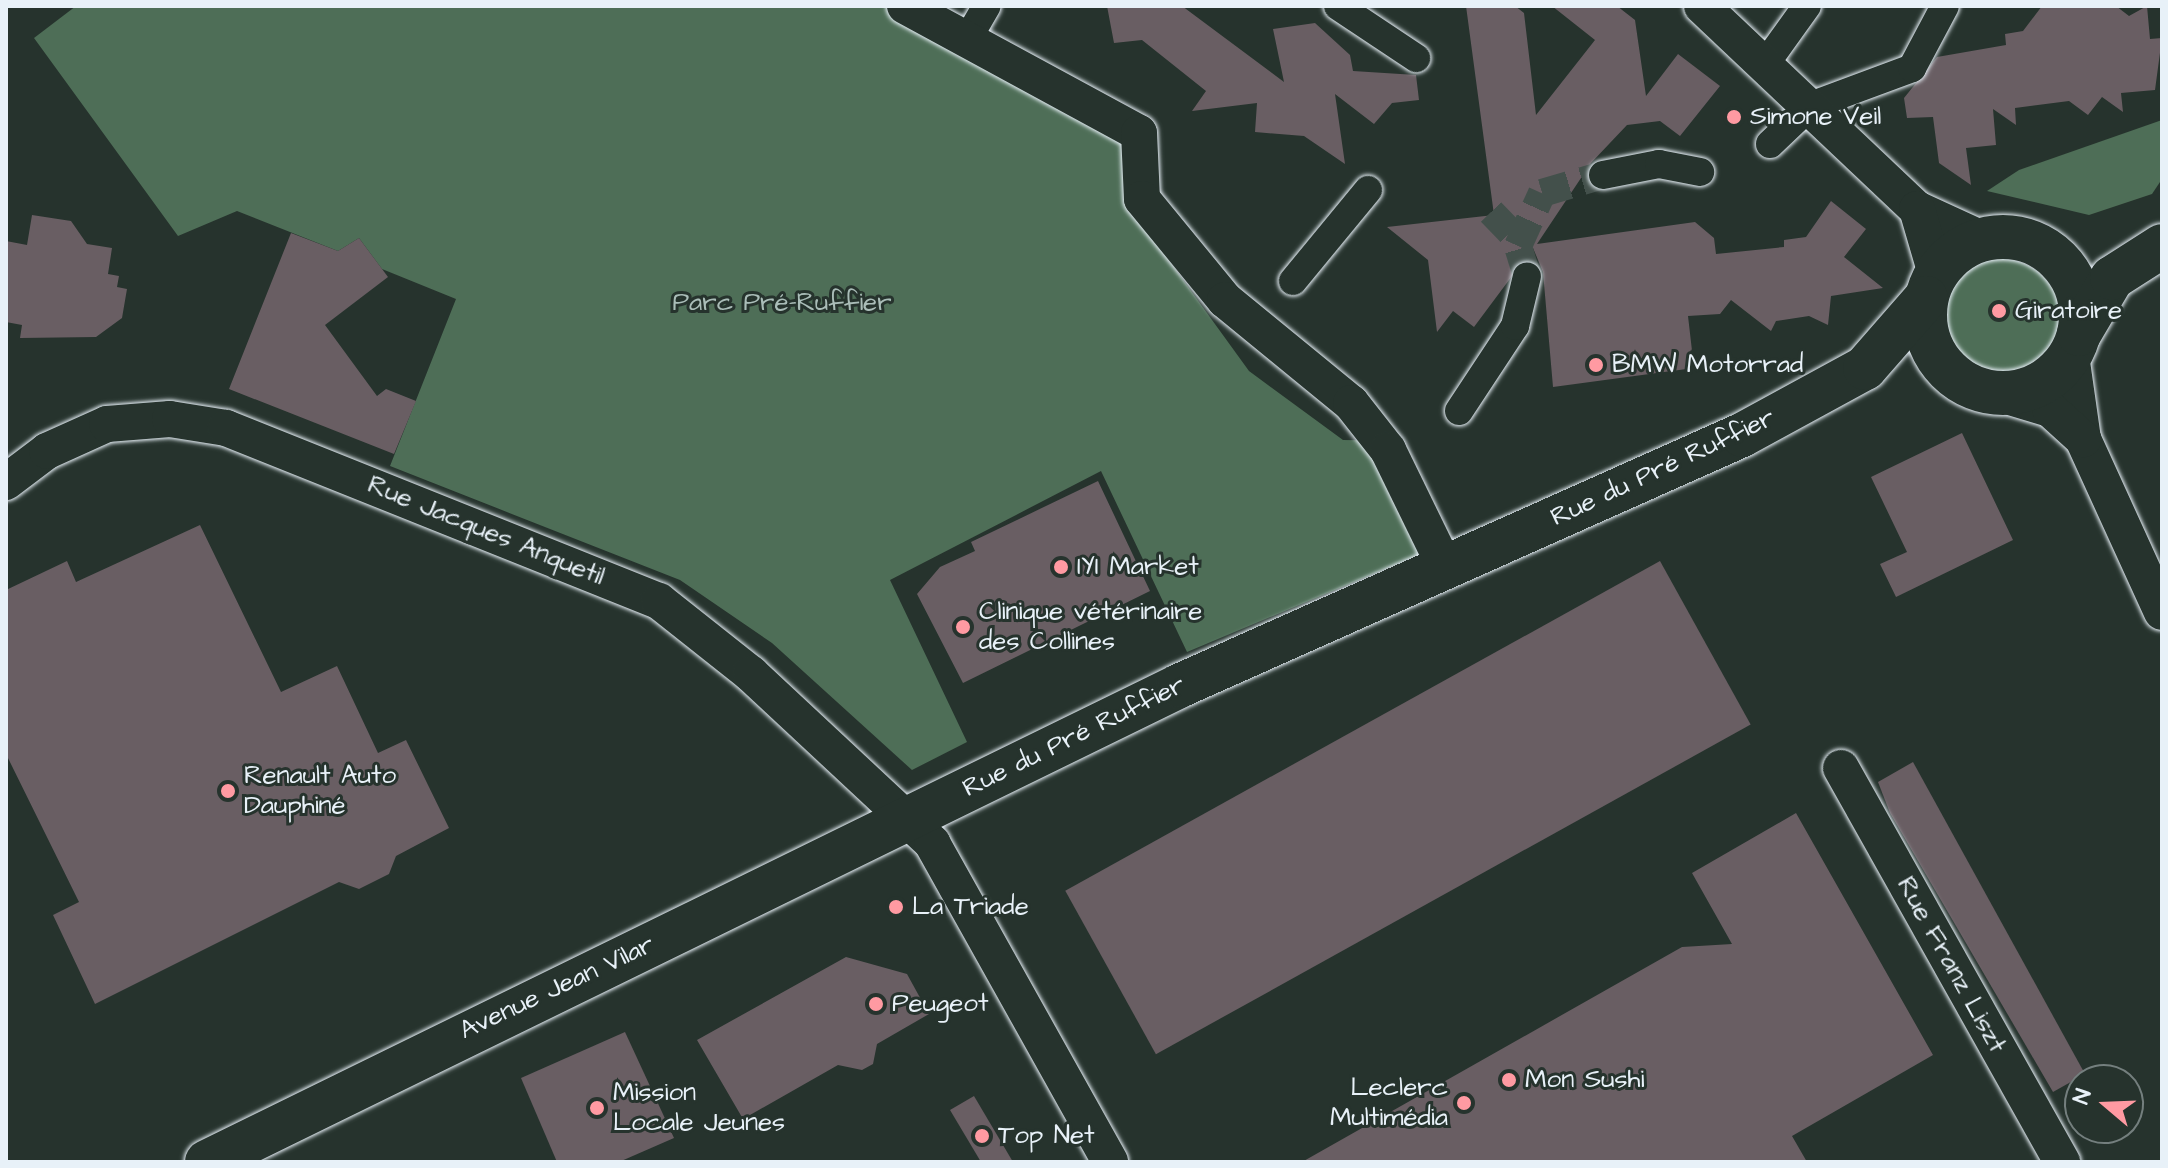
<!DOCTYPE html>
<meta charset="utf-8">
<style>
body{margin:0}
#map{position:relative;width:2168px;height:1168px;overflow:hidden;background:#26332d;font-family:"Architects Daughter",sans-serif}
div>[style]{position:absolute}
.green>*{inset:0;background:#4e6e57}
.round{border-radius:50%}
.building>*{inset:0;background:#695e63;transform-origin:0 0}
.pedestrian-tunnel>*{height:28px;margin-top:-14px;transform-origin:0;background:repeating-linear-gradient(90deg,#43504b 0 28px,transparent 0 42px)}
.roads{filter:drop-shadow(0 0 2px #e8f1f8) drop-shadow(0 0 2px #e8f1f8)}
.pedestrian>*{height:28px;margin:-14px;padding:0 14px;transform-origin:14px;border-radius:14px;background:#26332d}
.minor>*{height:36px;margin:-18px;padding:0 18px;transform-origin:18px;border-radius:18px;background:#26332d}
.secondary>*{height:44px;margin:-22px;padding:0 22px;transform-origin:22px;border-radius:22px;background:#26332d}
.secondary>.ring{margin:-22px;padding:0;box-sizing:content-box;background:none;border:44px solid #26332d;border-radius:50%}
.dots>*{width:22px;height:22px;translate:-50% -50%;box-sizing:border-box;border:4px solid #26332d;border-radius:50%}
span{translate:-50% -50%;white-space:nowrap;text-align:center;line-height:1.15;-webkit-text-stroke:6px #26332d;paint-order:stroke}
.poi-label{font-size:26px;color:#e8f1f8}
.left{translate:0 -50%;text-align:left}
.right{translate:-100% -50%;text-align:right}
.park-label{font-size:26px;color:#aabdb8}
.street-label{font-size:26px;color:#e8f1f8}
.frame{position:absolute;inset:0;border:8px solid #e8f1f8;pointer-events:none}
.north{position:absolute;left:2064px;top:1064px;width:80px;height:80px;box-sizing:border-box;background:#26332d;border:2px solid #747f7e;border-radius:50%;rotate:289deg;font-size:22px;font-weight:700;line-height:32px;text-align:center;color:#e8f1f8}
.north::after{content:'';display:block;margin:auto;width:28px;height:36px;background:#ff9aa2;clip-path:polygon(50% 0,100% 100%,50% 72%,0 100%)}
</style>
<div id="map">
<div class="green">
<div style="clip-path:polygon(76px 6px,886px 6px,1128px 137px,1128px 204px,1249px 371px,1343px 440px,1399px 441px,1447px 543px,1187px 652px,1101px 471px,890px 580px,967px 742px,912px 770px,772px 643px,680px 580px,390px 466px,456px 299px,382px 269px,359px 238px,338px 251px,237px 211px,178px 236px,34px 38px)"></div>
<div style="clip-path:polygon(2162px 120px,2162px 179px,2152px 194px,2089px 215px,1987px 191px,2019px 170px)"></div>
<div class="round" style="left:1942px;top:259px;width:118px;height:118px"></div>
</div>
<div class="building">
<div style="clip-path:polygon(1107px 6px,1182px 6px,1284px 82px,1273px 29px,1315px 23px,1350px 55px,1353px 71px,1416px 75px,1419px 100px,1392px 103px,1374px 124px,1335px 94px,1345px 164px,1304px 136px,1255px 132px,1257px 103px,1192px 111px,1206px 91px,1142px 40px,1114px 43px)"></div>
<div style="clip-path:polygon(1466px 6px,1515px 6px,1524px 13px,1536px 115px,1595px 40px,1552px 6px,1617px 6px,1635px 20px,1646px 96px,1678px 54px,1720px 86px,1680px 136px,1660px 121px,1627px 125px,1591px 163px,1537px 244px,1695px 222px,1714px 238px,1716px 254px,1784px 247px,1784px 240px,1806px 237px,1831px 201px,1866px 229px,1844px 257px,1883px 288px,1831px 296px,1828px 325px,1809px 316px,1776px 321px,1771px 331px,1731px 300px,1720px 314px,1688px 316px,1694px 368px,1553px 387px,1543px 272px,1533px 248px,1474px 327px,1453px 311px,1437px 332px,1428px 260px,1387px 227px,1494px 215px)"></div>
<div style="clip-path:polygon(2042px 6px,2116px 6px,2129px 16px,2147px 6px,2150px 39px,2162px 38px,2155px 90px,2121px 93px,2123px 112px,2102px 97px,2088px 115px,2069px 101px,2015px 108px,2016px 125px,1993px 109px,1996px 145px,1966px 148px,1971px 185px,1939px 163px,1933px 117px,1907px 118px,1904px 98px,1937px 57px,2006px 45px,2005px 34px,2023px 31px)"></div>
<div style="clip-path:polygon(32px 215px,71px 221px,87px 244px,112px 248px,108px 274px,119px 276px,117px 287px,127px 289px,122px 318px,96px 337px,20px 338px,22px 325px,6px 322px,6px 241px,27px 245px)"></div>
<div style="clip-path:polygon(291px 233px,338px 251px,359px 238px,388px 277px,325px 325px,377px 396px,386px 389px,416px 401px,394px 454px,229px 389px)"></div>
<div style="clip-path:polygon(1962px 433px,2013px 540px,1896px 597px,1880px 564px,1907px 552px,1871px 477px)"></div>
<div style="clip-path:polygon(1098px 481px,1150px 591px,963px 683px,917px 594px,940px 567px,975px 551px,971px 542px)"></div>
<div style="clip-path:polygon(200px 525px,281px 692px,337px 666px,378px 753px,406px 740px,449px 828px,396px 856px,389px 874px,359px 889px,339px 882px,95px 1004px,53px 915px,79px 902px,6px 754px,6px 590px,67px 561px,76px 582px)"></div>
<div style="left:1660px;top:561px;width:187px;height:680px;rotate:61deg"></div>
<div style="clip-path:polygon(1913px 762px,2085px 1074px,2053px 1092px,1890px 813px,1878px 782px)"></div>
<div style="clip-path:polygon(1796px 813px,1933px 1055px,1792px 1136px,1807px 1162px,1302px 1162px,1682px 947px,1732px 944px,1692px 873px)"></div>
<div style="clip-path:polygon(846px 957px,907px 974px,929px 1014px,877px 1044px,873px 1064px,862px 1070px,838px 1065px,743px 1119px,697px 1040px)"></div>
<div style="clip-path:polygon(625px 1032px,674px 1138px,619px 1162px,557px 1162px,521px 1078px)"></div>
<div style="clip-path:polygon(974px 1096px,1013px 1162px,981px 1162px,950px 1110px)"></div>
</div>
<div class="pedestrian-tunnel">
<div style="left:1491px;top:212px;width:40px;rotate:46deg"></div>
<div style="left:1527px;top:276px;width:31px;rotate:-107deg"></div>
<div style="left:1518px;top:246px;width:58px;rotate:-65.6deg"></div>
<div style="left:1542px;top:193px;width:64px;rotate:-16.4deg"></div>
</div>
<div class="roads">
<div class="pedestrian">
<div style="left:1338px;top:6px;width:94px;rotate:33.7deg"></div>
<div style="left:967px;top:40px;width:39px;rotate:-60deg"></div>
<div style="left:1766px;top:63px;width:70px;rotate:-54.3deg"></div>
<div style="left:1770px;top:144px;width:55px;rotate:-43.5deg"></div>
<div style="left:1810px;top:106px;width:109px;rotate:-20.4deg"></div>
<div style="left:1912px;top:68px;width:70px;rotate:-62deg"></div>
<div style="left:1603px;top:175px;width:57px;rotate:-11.1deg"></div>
<div style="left:1659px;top:164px;width:42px;rotate:11deg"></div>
<div style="left:1293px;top:281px;width:118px;rotate:-50.5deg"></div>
<div style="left:1459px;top:411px;width:102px;rotate:-56.6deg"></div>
<div style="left:1515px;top:326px;width:51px;rotate:-76.5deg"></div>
</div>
<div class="minor">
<div style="left:905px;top:6px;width:266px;rotate:28.5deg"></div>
<div style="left:1139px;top:133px;width:66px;rotate:87.4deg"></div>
<div style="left:1142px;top:199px;width:131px;rotate:50.6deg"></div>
<div style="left:1225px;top:300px;width:163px;rotate:39.3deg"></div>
<div style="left:1351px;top:403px;width:60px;rotate:51.8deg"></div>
<div style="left:1388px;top:450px;width:132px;rotate:64deg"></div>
<div style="left:1702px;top:6px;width:296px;rotate:43.4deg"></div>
<div style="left:1917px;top:209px;width:72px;rotate:24.8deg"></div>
<div style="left:1917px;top:209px;width:68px;rotate:73.7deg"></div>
<div style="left:2071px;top:355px;width:85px;rotate:81.9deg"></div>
<div style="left:2083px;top:439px;width:190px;rotate:65.5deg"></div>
<div style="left:2000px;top:394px;width:52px;rotate:16.7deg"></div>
<div style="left:2050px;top:409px;width:45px;rotate:42.3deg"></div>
<div style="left:6px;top:482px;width:51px;rotate:-37.1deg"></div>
<div style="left:47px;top:451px;width:66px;rotate:-24.2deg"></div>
<div style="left:107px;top:424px;width:63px;rotate:-4.5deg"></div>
<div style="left:170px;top:419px;width:57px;rotate:9.1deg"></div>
<div style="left:226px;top:428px;width:466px;rotate:21.8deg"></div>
<div style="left:659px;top:601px;width:117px;rotate:38.4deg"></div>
<div style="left:751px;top:674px;width:248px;rotate:43deg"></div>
<div style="left:932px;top:843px;width:365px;rotate:60.8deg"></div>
<div style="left:1841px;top:768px;width:452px;rotate:60.7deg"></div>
</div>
<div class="secondary">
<div class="ring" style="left:1925px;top:237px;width:112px;height:112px"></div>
<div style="left:2079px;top:334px;width:65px;rotate:-59.5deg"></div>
<div style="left:2112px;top:278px;width:59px;rotate:-32.6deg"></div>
<div style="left:207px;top:1162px;width:1082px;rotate:-26.09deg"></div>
<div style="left:1179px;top:686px;width:616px;rotate:-24.03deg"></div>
<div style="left:1742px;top:435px;width:140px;rotate:-28.6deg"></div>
<div style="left:1865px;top:368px;width:93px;rotate:-48.9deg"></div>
</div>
</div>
<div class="dots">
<div style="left:1734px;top:117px;background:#ff9aa2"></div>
<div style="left:1999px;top:311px;background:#ff9aa2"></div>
<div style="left:1596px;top:365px;background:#ff9aa2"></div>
<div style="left:1061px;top:567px;background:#ff9aa2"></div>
<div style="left:963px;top:627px;background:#ff9aa2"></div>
<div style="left:228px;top:791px;background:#ff9aa2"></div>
<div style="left:896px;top:907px;background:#ff9aa2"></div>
<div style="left:876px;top:1004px;background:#ff9aa2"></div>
<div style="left:1509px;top:1080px;background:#ff9aa2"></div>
<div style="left:1464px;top:1103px;background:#ff9aa2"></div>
<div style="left:597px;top:1108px;background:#ff9aa2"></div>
<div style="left:982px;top:1136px;background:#ff9aa2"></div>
</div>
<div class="poi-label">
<span class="left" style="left:1750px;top:117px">Simone Veil</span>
<span class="left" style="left:2015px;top:311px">Giratoire</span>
<span class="left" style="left:1612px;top:365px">BMW Motorrad</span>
<span class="left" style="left:1077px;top:567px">IYI Market</span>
<span class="left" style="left:979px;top:627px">Clinique vétérinaire<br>des Collines</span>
<span class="left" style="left:244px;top:791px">Renault Auto<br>Dauphiné</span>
<span class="left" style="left:912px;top:907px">La Triade</span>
<span class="left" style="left:892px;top:1004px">Peugeot</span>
<span class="left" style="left:1525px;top:1080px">Mon Sushi</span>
<span class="right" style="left:1448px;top:1103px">Leclerc<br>Multimédia</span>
<span class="left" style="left:613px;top:1108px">Mission<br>Locale Jeunes</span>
<span class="left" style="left:998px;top:1136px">Top Net</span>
</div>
<div class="park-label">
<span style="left:782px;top:303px">Parc Pré-Ruffier</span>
</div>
<div class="street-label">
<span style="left:1663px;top:468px;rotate:-25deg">Rue du Pré Ruffier</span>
<span style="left:486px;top:531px;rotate:22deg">Rue Jacques Anquetil</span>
<span style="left:1074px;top:737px;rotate:-26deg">Rue du Pré Ruffier</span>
<span style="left:1951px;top:965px;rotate:61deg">Rue Franz Liszt</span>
<span style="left:557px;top:988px;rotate:-25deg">Avenue Jean Vilar</span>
</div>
<div class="frame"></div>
<div class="north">N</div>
</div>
